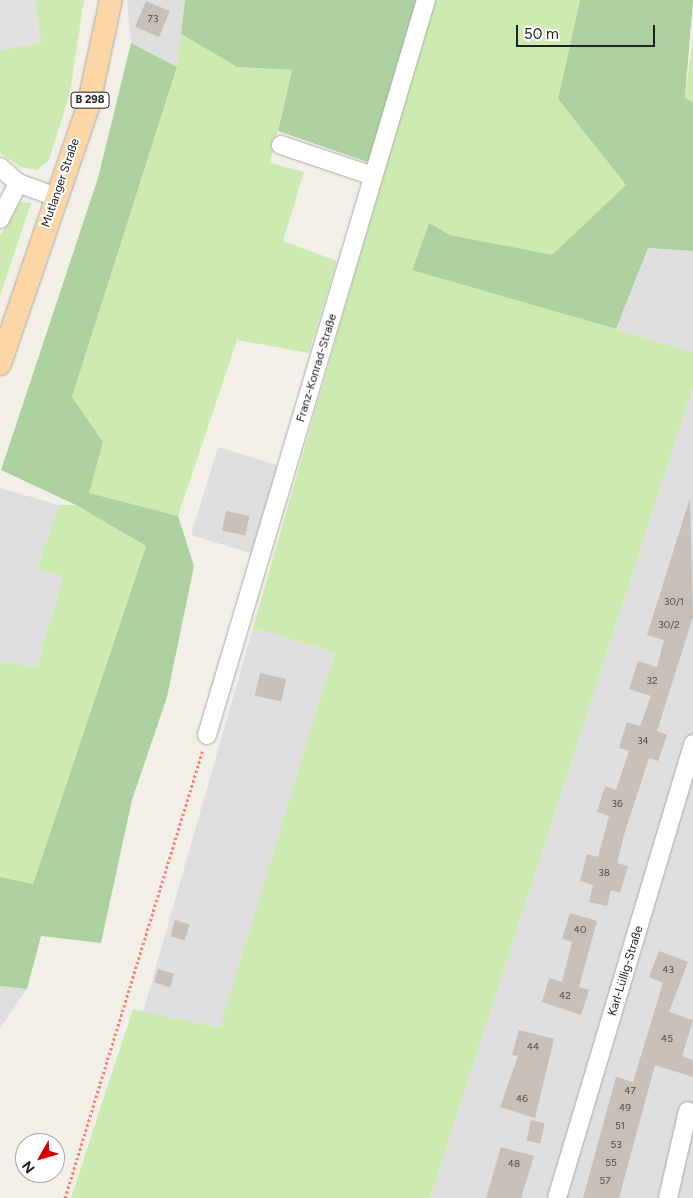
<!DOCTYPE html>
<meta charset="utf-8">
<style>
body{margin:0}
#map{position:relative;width:693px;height:1198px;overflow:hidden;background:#f2efe9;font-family:Figtree,sans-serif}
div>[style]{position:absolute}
.residential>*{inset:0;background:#e0dfdf;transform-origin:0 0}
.grass>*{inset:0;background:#cdebb0}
.forest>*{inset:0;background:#add19e}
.parking>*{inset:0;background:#e2e2e2}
.building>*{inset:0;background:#c7bfb8;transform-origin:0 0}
.path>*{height:3px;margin-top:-1.5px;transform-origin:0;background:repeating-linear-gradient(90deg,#fa8072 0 2.5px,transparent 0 5px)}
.roads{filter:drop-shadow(0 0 1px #a9a9a9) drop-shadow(0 0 1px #a9a9a9)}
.minor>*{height:18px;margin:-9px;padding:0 9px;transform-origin:9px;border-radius:9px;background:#fff}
.major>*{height:22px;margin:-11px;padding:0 11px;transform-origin:11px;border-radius:11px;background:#fcd6a4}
span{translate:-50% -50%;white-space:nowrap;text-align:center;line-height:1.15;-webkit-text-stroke:4px #fff;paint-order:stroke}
.number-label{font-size:10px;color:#4b4948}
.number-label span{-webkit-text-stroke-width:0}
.shield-label span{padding:1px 4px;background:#fff;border:1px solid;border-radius:4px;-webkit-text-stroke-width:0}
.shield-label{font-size:11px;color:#222;font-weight:700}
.street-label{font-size:12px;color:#222}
.north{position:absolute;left:15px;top:1133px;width:50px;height:50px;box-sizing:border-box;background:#fff;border:1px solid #a7a7a7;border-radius:50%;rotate:232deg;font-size:14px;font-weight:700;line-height:20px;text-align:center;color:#222}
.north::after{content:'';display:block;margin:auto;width:18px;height:22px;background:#d40000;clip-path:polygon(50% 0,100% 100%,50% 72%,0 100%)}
.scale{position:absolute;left:516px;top:25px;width:139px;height:22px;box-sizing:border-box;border:2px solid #222;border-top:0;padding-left:6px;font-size:15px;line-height:18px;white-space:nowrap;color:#222;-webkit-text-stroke:4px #fff;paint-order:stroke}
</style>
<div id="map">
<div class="residential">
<div style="clip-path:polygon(127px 0,185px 0,177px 67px,131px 43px)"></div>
<div style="clip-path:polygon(648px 248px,693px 251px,693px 352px,616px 329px)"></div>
<div style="clip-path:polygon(693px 387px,693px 1198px,430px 1198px)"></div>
<div style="left:218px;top:447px;width:67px;height:92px;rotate:17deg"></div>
<div style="clip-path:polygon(0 488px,59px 505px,37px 569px,63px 577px,37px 666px,0 662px)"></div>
<div style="left:253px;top:628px;width:85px;height:399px;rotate:16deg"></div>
<div style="clip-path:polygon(0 986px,27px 989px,0 1028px)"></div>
</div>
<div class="grass">
<div style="clip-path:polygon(35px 0,84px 0,70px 93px,49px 160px,37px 170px,21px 167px,0 153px,0 50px,41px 43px)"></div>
<div style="clip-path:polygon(433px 0,580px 0,558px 99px,626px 185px,552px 256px,450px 235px,429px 223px,412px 269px,693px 352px,693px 387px,430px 1198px,71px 1198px,133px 1009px,220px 1028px,335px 652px,253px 628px)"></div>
<div style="clip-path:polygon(181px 34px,237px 67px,292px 70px,270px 163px,304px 172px,283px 241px,337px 261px,309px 353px,237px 340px,178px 516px,88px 493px,103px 442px,72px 397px,177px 68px)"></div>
<div style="clip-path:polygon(693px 37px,693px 102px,685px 98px)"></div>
<div style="clip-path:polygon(20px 202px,31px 203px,0 296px,0 236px)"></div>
<div style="clip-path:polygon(59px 505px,76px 505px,146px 546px,33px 884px,0 877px,0 662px,37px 666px,63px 577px,37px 569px)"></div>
</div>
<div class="forest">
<div style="clip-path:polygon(185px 0,419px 0,370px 163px,278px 131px,292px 70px,237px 67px,181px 34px)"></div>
<div style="clip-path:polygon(580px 0,693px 0,685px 98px,693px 102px,693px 251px,648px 248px,616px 329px,412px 270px,429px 223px,450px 235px,552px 255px,626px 185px,558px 99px)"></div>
<div style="clip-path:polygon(131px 43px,177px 67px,72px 397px,103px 442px,89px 493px,178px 516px,194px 566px,167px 697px,132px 800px,101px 943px,41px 936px,27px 989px,0 986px,0 877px,33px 884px,146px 546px,76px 505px,1px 470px,98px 178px)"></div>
</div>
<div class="parking">
<div style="clip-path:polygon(0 0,35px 0,41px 43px,0 50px)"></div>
</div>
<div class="building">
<div style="left:146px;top:1px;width:26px;height:28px;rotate:23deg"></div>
<div style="clip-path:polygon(690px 498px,693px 617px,657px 731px,667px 735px,658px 761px,649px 758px,624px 835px,617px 863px,628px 866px,620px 893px,611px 890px,607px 906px,589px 902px,593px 885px,580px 881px,587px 854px,598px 857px,609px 816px,597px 812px,605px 786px,616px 790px,629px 751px,619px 748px,627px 722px,640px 726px,651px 696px,629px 689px,638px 661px,657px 667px,664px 640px,647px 635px)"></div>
<div style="left:226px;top:511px;width:24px;height:20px;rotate:12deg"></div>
<div style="left:260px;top:673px;width:27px;height:23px;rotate:13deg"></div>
<div style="clip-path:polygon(570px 913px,597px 921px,579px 987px,589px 990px,581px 1015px,542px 1002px,549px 978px,562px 982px,572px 942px,562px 939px)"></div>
<div style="left:175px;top:920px;width:15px;height:17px;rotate:16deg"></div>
<div style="clip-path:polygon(659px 951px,688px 962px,669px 1012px,693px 1020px,682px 1056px,693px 1060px,693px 1077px,655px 1065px,619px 1198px,583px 1198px,616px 1077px,633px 1082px,663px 983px,649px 977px)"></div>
<div style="left:158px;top:969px;width:17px;height:14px;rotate:17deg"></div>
<div style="clip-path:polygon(519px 1030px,554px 1039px,535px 1118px,500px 1107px,518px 1056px,512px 1055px)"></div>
<div style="left:531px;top:1120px;width:14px;height:21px;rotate:12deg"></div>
<div style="clip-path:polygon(501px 1147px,534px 1156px,521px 1198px,486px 1198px)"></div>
</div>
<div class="path">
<div style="left:65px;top:1198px;width:469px;rotate:-72.9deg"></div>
</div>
<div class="roads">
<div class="minor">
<div style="left:281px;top:145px;width:97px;rotate:18.6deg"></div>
<div style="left:0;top:167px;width:24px;rotate:42deg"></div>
<div style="left:18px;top:183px;width:40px;rotate:20.2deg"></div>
<div style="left:0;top:219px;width:40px;rotate:-63.4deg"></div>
<div style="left:207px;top:735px;width:767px;rotate:-73.41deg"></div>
<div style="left:557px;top:1198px;width:474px;rotate:-73.3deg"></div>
<div style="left:668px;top:1198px;width:89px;rotate:-77.1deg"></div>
</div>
<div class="major">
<div style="left:0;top:364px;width:272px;rotate:-71.1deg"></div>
<div style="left:88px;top:107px;width:109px;rotate:-77.9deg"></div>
</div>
</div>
<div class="number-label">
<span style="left:153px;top:19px">73</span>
<span style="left:674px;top:602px">30/1</span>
<span style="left:669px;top:625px">30/2</span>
<span style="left:652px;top:681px">32</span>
<span style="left:643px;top:741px">34</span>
<span style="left:617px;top:804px">36</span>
<span style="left:604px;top:873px">38</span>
<span style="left:580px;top:930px">40</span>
<span style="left:668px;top:970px">43</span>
<span style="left:565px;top:996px">42</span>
<span style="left:667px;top:1039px">45</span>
<span style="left:533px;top:1047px">44</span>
<span style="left:630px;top:1091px">47</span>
<span style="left:522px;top:1099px">46</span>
<span style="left:625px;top:1108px">49</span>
<span style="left:620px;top:1126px">51</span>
<span style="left:616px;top:1145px">53</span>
<span style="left:611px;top:1163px">55</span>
<span style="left:514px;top:1164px">48</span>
<span style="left:605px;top:1181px">57</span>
</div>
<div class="shield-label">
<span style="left:90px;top:100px">B 298</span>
</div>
<div class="street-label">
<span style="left:61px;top:183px;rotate:-71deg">Mutlanger Straße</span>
<span style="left:317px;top:368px;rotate:-73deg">Franz-Konrad-Straße</span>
<span style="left:626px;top:971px;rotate:-73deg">Karl-Lüllig-Straße</span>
</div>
<div class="north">N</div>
<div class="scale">50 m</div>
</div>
